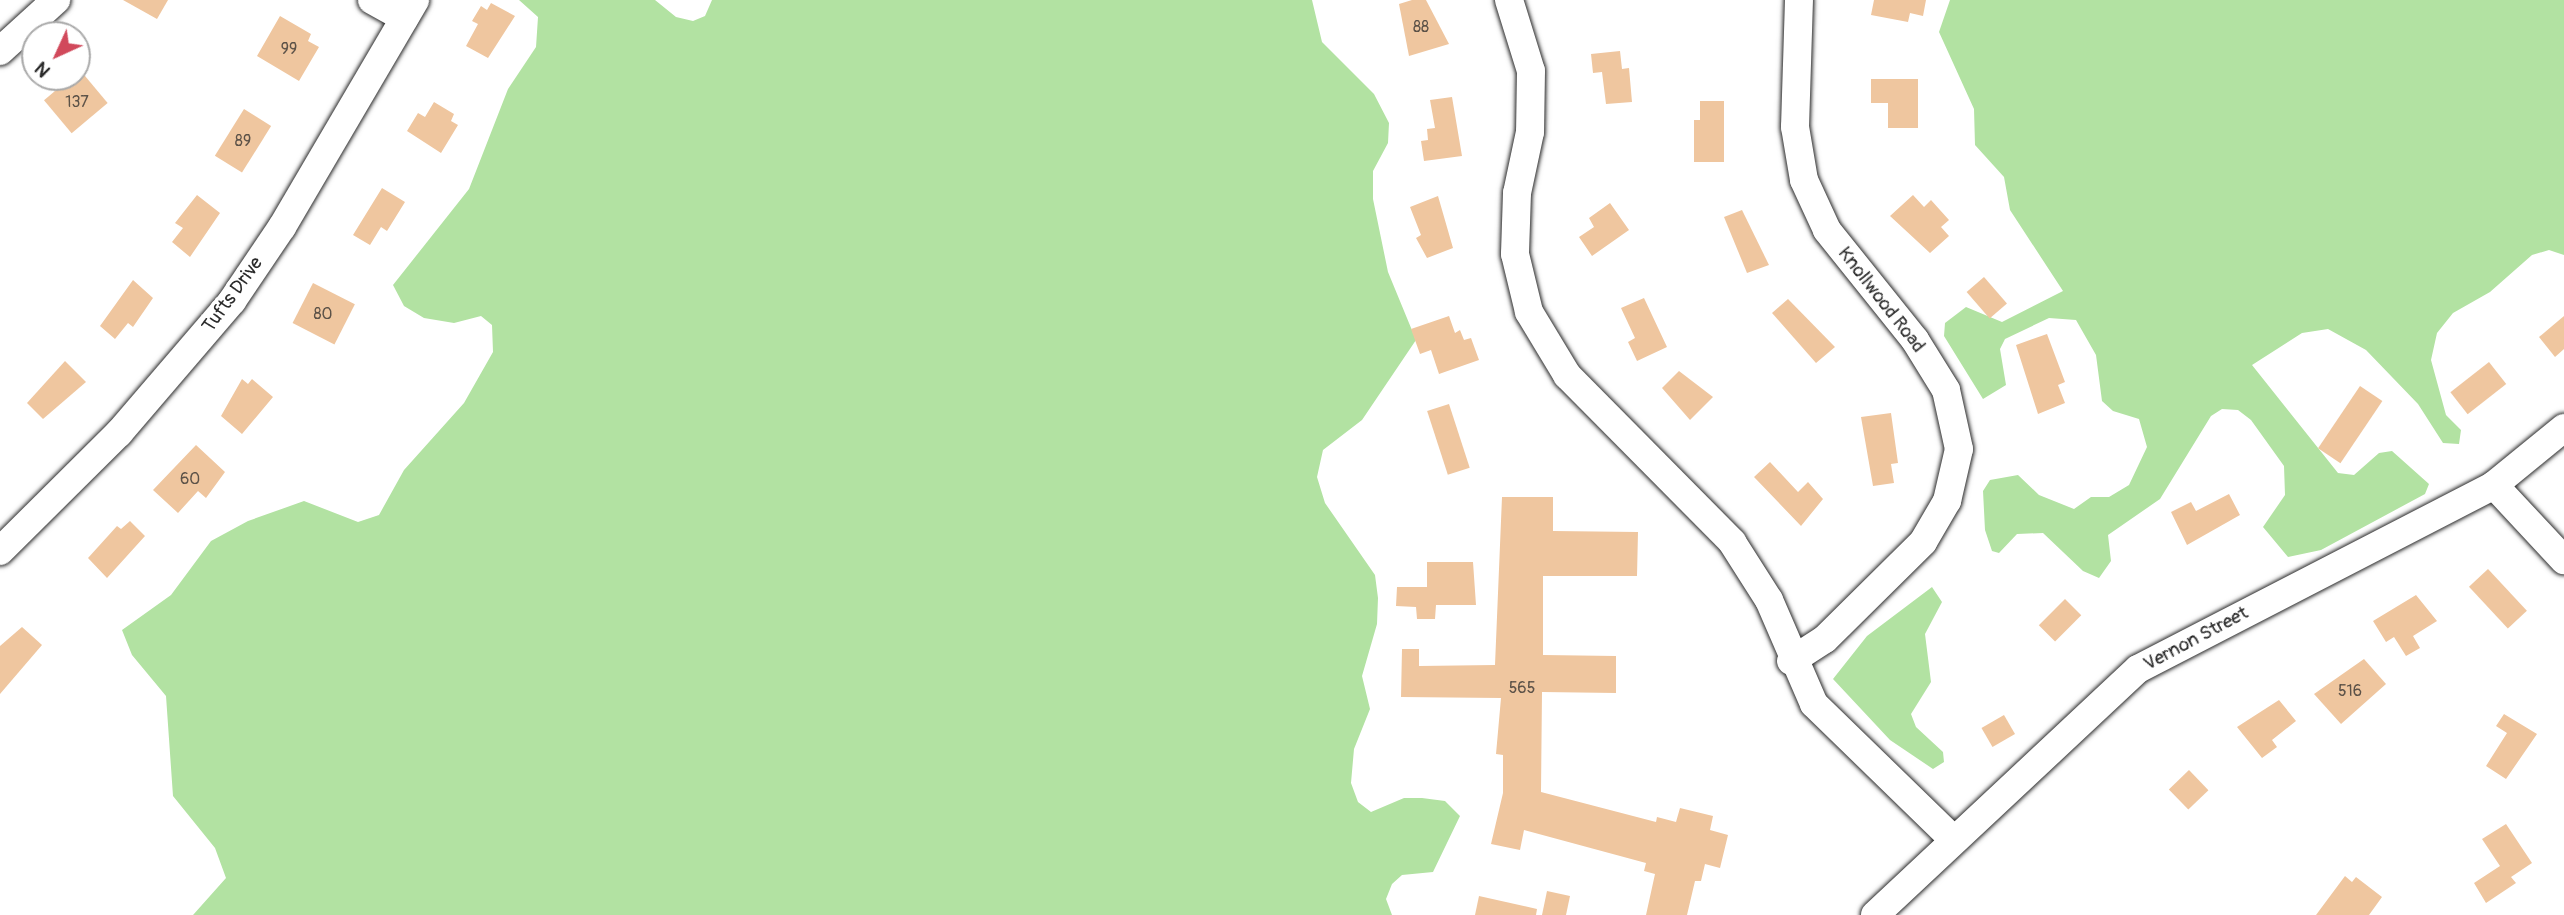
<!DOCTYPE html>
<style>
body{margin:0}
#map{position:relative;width:2564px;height:915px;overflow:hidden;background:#fff;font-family:Pangolin,sans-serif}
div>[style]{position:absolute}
.green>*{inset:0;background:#b2e2a2}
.building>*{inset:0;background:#efc69f;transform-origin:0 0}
.roads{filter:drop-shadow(0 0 2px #2b2b2b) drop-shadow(0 0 2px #2b2b2b)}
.minor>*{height:28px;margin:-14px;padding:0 14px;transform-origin:14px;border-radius:14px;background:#fff}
span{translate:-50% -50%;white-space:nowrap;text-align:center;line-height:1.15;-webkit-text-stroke:7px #fff;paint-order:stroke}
.number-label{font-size:16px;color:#5c5248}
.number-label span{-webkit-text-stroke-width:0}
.street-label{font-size:19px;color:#2b2b2b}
.north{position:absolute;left:21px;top:21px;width:70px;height:70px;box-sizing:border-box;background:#fff;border:2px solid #aaa;border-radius:50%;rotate:225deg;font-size:19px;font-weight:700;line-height:28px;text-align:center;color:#2b2b2b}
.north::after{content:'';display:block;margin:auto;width:24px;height:32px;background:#d1495b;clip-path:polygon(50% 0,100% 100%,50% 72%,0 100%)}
</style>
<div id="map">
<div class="green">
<div style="clip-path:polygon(519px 0,655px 0,676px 17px,693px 21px,705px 16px,712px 0,1312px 0,1322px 42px,1374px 94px,1389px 123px,1388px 143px,1373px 171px,1373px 199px,1388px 272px,1416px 340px,1362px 420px,1323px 450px,1317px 477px,1325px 503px,1375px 575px,1378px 598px,1377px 624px,1362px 676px,1370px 709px,1354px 749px,1351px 783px,1358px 802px,1371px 812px,1404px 798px,1422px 798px,1445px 801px,1460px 816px,1433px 872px,1402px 875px,1392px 884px,1386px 899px,1392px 915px,193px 915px,226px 878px,215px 848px,173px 796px,166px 696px,132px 655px,122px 630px,171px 595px,211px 541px,248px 521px,304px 501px,358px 522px,379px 515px,404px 470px,464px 403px,493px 352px,492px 325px,481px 316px,454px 323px,424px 318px,404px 306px,393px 285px,469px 189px,508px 89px,536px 47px,538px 17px)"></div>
<div style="clip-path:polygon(1950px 0,2564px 0,2564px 255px,2549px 250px,2532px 255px,2490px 292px,2453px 313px,2437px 333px,2431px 360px,2446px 415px,2461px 430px,2459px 444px,2443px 443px,2418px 404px,2366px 350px,2328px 329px,2302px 333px,2252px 365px,2338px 473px,2354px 475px,2379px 453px,2392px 451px,2429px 484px,2425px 494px,2321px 550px,2288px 557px,2263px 527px,2285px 495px,2284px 466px,2251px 420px,2238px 410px,2222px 409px,2211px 416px,2160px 499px,2108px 535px,2111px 561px,2099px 578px,2083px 571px,2043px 533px,2017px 534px,1999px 553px,1992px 551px,1985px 530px,1983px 491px,1990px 480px,2018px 475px,2039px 495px,2074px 509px,2091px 497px,2109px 497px,2129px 485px,2147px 447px,2139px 419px,2113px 411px,2102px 401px,2096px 355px,2076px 320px,2049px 318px,2005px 339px,2000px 349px,2006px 385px,1983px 399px,1944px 336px,1945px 323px,1966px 307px,2002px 322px,2063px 291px,2010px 210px,2004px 177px,1975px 145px,1974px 109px,1939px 32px)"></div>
<div style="clip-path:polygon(1932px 587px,1942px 602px,1925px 634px,1931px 682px,1911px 714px,1916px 727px,1943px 752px,1944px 762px,1933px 769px,1890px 740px,1833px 679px,1867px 636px)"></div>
</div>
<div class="building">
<div style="clip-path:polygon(123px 0,168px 0,157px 19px)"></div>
<div style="clip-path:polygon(1412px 0,1426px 0,1449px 44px,1409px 56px,1399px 4px)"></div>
<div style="clip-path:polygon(1874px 0,1926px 0,1923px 16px,1910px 13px,1908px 22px,1871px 15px)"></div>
<div style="clip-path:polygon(491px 3px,515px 16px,488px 58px,466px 46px,478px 24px,472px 21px,481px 6px,487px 10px)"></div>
<div style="clip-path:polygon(280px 16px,311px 34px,308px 41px,319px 47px,299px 81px,257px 56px)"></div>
<div style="clip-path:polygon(1620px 51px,1622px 69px,1629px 68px,1632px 102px,1606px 104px,1602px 72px,1593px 73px,1591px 54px)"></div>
<div style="left:80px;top:70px;width:43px;height:47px;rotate:50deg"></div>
<div style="clip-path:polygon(1871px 79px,1918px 79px,1918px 128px,1888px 128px,1888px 103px,1871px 103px)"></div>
<div style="clip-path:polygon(1452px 97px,1462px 156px,1424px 161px,1421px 141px,1428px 140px,1427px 129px,1435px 128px,1430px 100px)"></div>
<div style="clip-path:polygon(1700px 101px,1724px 101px,1724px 162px,1694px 162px,1694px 120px,1700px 120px)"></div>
<div style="clip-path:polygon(434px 102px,454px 114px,451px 121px,458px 125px,441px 153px,407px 131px,418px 113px,425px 117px)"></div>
<div style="left:244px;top:109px;width:32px;height:55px;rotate:32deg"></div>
<div style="clip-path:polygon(382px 188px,405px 202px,387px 231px,381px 227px,370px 245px,353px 235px)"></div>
<div style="clip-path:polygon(197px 195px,220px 213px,190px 257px,172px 242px,183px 228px,175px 223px)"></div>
<div style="clip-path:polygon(1913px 195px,1924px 207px,1931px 200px,1949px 220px,1941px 227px,1949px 236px,1930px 253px,1890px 216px)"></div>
<div style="clip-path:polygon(1438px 196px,1453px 248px,1427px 258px,1416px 238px,1421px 235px,1410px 207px)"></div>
<div style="clip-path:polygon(1610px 203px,1629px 230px,1592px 256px,1579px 237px,1594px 227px,1589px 218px)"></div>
<div style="clip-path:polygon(1742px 210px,1769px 265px,1747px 273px,1724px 217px)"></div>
<div style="left:1984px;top:277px;width:35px;height:23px;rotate:49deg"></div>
<div style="clip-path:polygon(133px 280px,153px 298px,133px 327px,128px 323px,115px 339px,100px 326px)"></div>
<div style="left:313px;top:283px;width:47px;height:45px;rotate:27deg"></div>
<div style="clip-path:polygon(1644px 298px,1667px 347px,1637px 361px,1628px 342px,1635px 338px,1621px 308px)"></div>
<div style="clip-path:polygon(1788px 299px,1835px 347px,1816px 363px,1772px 313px)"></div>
<div style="clip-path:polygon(1449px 316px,1455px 333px,1460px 330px,1464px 340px,1471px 338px,1479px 360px,1439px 374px,1431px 350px,1420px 354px,1411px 329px)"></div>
<div style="clip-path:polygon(2564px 316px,2564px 349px,2555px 357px,2539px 337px)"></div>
<div style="clip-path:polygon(2047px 334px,2065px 382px,2058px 385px,2065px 403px,2038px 414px,2016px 345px)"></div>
<div style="clip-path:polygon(65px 361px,86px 382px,43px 419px,27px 403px)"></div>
<div style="left:2489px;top:362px;width:28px;height:49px;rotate:52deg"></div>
<div style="clip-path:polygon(1679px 371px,1713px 397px,1690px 420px,1662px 388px)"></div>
<div style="clip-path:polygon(242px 379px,248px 384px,252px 379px,273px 397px,242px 434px,221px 416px)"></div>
<div style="left:2360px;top:386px;width:27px;height:75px;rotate:34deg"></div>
<div style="left:1449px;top:404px;width:67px;height:23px;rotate:72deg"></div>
<div style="clip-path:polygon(1891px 413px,1898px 463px,1891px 464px,1894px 483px,1873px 486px,1861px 417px)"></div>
<div style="clip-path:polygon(196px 445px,225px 472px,206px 498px,198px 491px,178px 513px,153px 490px)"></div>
<div style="clip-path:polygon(1770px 462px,1798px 492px,1808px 482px,1823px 499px,1801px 526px,1754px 477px)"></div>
<div style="clip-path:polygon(2229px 494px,2240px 515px,2187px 545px,2171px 512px,2191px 502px,2196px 511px)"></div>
<div style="clip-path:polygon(1502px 497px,1553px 497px,1553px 531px,1638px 532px,1637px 576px,1543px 576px,1543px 655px,1616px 656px,1616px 693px,1542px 692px,1541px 792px,1656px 822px,1657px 817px,1676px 822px,1680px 808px,1713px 816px,1710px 830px,1728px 835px,1720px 868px,1705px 864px,1701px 881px,1695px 881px,1687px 915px,1646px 915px,1655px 874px,1644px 871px,1646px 863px,1524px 830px,1520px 850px,1491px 844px,1503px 793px,1503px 755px,1496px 754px,1501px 698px,1401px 697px,1402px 649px,1419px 649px,1419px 666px,1495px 665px)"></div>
<div style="clip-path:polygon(130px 521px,145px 536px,107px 578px,88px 558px,117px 526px,121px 529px)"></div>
<div style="clip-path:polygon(1427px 562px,1473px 562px,1476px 605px,1436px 605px,1435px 619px,1417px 619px,1416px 607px,1396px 606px,1397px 587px,1427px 587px)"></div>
<div style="left:2488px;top:569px;width:57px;height:26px;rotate:47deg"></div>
<div style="clip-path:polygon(2416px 595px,2437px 621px,2413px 636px,2420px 648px,2406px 656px,2394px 637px,2386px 642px,2373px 621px)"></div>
<div style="left:2065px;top:599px;width:23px;height:37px;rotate:45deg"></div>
<div style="clip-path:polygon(22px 627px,42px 645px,0 694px,0 646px)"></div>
<div style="clip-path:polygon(2364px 659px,2386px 684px,2341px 724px,2314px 694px)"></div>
<div style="clip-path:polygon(2279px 700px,2296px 721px,2272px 740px,2277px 747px,2262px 758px,2237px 727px)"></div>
<div style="clip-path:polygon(2504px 714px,2537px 734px,2506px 779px,2486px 766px,2507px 733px,2496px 726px)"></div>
<div style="left:2004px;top:715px;width:22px;height:26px;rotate:60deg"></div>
<div style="left:2189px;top:770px;width:28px;height:28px;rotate:46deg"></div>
<div style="clip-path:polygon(2506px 824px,2532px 863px,2511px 877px,2516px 883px,2486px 903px,2474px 883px,2500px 866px,2482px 839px)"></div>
<div style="clip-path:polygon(2345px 876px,2352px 882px,2356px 877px,2382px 897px,2369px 915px,2316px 915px)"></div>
<div style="clip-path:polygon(1547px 891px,1570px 896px,1566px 915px,1542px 915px)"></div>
<div style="clip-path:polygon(1479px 896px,1537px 909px,1536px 915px,1475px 915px)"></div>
</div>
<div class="roads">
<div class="minor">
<div style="left:372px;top:0;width:37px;rotate:29deg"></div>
<div style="left:1509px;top:0;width:74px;rotate:72.8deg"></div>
<div style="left:1531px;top:71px;width:61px;rotate:90.9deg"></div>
<div style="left:1530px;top:132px;width:62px;rotate:102deg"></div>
<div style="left:1517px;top:193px;width:61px;rotate:91.9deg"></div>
<div style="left:1515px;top:254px;width:60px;rotate:76.4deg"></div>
<div style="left:1529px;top:312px;width:74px;rotate:58.9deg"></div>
<div style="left:1567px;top:375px;width:235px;rotate:45.3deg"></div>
<div style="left:1732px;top:542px;width:69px;rotate:57.5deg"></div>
<div style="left:1769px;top:600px;width:113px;rotate:66.6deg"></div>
<div style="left:1814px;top:704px;width:194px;rotate:44.2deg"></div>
<div style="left:0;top:51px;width:76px;rotate:-42.3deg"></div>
<div style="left:2494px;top:485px;width:103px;rotate:47deg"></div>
<div style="left:0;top:551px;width:168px;rotate:-44.8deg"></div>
<div style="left:119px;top:433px;width:174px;rotate:-49.4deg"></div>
<div style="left:232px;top:301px;width:89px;rotate:-56deg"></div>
<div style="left:282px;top:227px;width:263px;rotate:-59.6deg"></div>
<div style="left:1791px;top:661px;width:40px;rotate:-32.9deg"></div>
<div style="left:1825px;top:639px;width:138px;rotate:-44.7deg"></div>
<div style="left:1923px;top:542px;width:48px;rotate:-59.7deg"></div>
<div style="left:1947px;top:501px;width:53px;rotate:-77deg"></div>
<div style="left:1959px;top:449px;width:60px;rotate:-102.4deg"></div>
<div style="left:1946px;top:390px;width:59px;rotate:-121.8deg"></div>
<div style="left:1915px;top:340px;width:141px;rotate:-128.7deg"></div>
<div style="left:1827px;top:230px;width:55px;rotate:-114.7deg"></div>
<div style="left:1804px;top:180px;width:54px;rotate:-99.6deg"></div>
<div style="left:1795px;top:127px;width:127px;rotate:-88.2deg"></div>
<div style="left:1875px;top:915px;width:360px;rotate:-43.1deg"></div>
<div style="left:2138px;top:669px;width:401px;rotate:-27.3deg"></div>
<div style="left:2494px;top:485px;width:90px;rotate:-39.2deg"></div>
</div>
</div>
<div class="number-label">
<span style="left:1421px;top:27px">88</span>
<span style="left:289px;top:49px">99</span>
<span style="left:77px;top:102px">137</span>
<span style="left:243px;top:141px">89</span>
<span style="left:323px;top:314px">80</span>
<span style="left:190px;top:479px">60</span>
<span style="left:1522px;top:688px">565</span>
<span style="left:2350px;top:691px">516</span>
</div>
<div class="street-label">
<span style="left:233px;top:295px;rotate:-54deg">Tufts Drive</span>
<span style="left:1881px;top:300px;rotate:52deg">Knollwood Road</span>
<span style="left:2196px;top:639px;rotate:-28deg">Vernon Street</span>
</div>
<div class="north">N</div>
</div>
